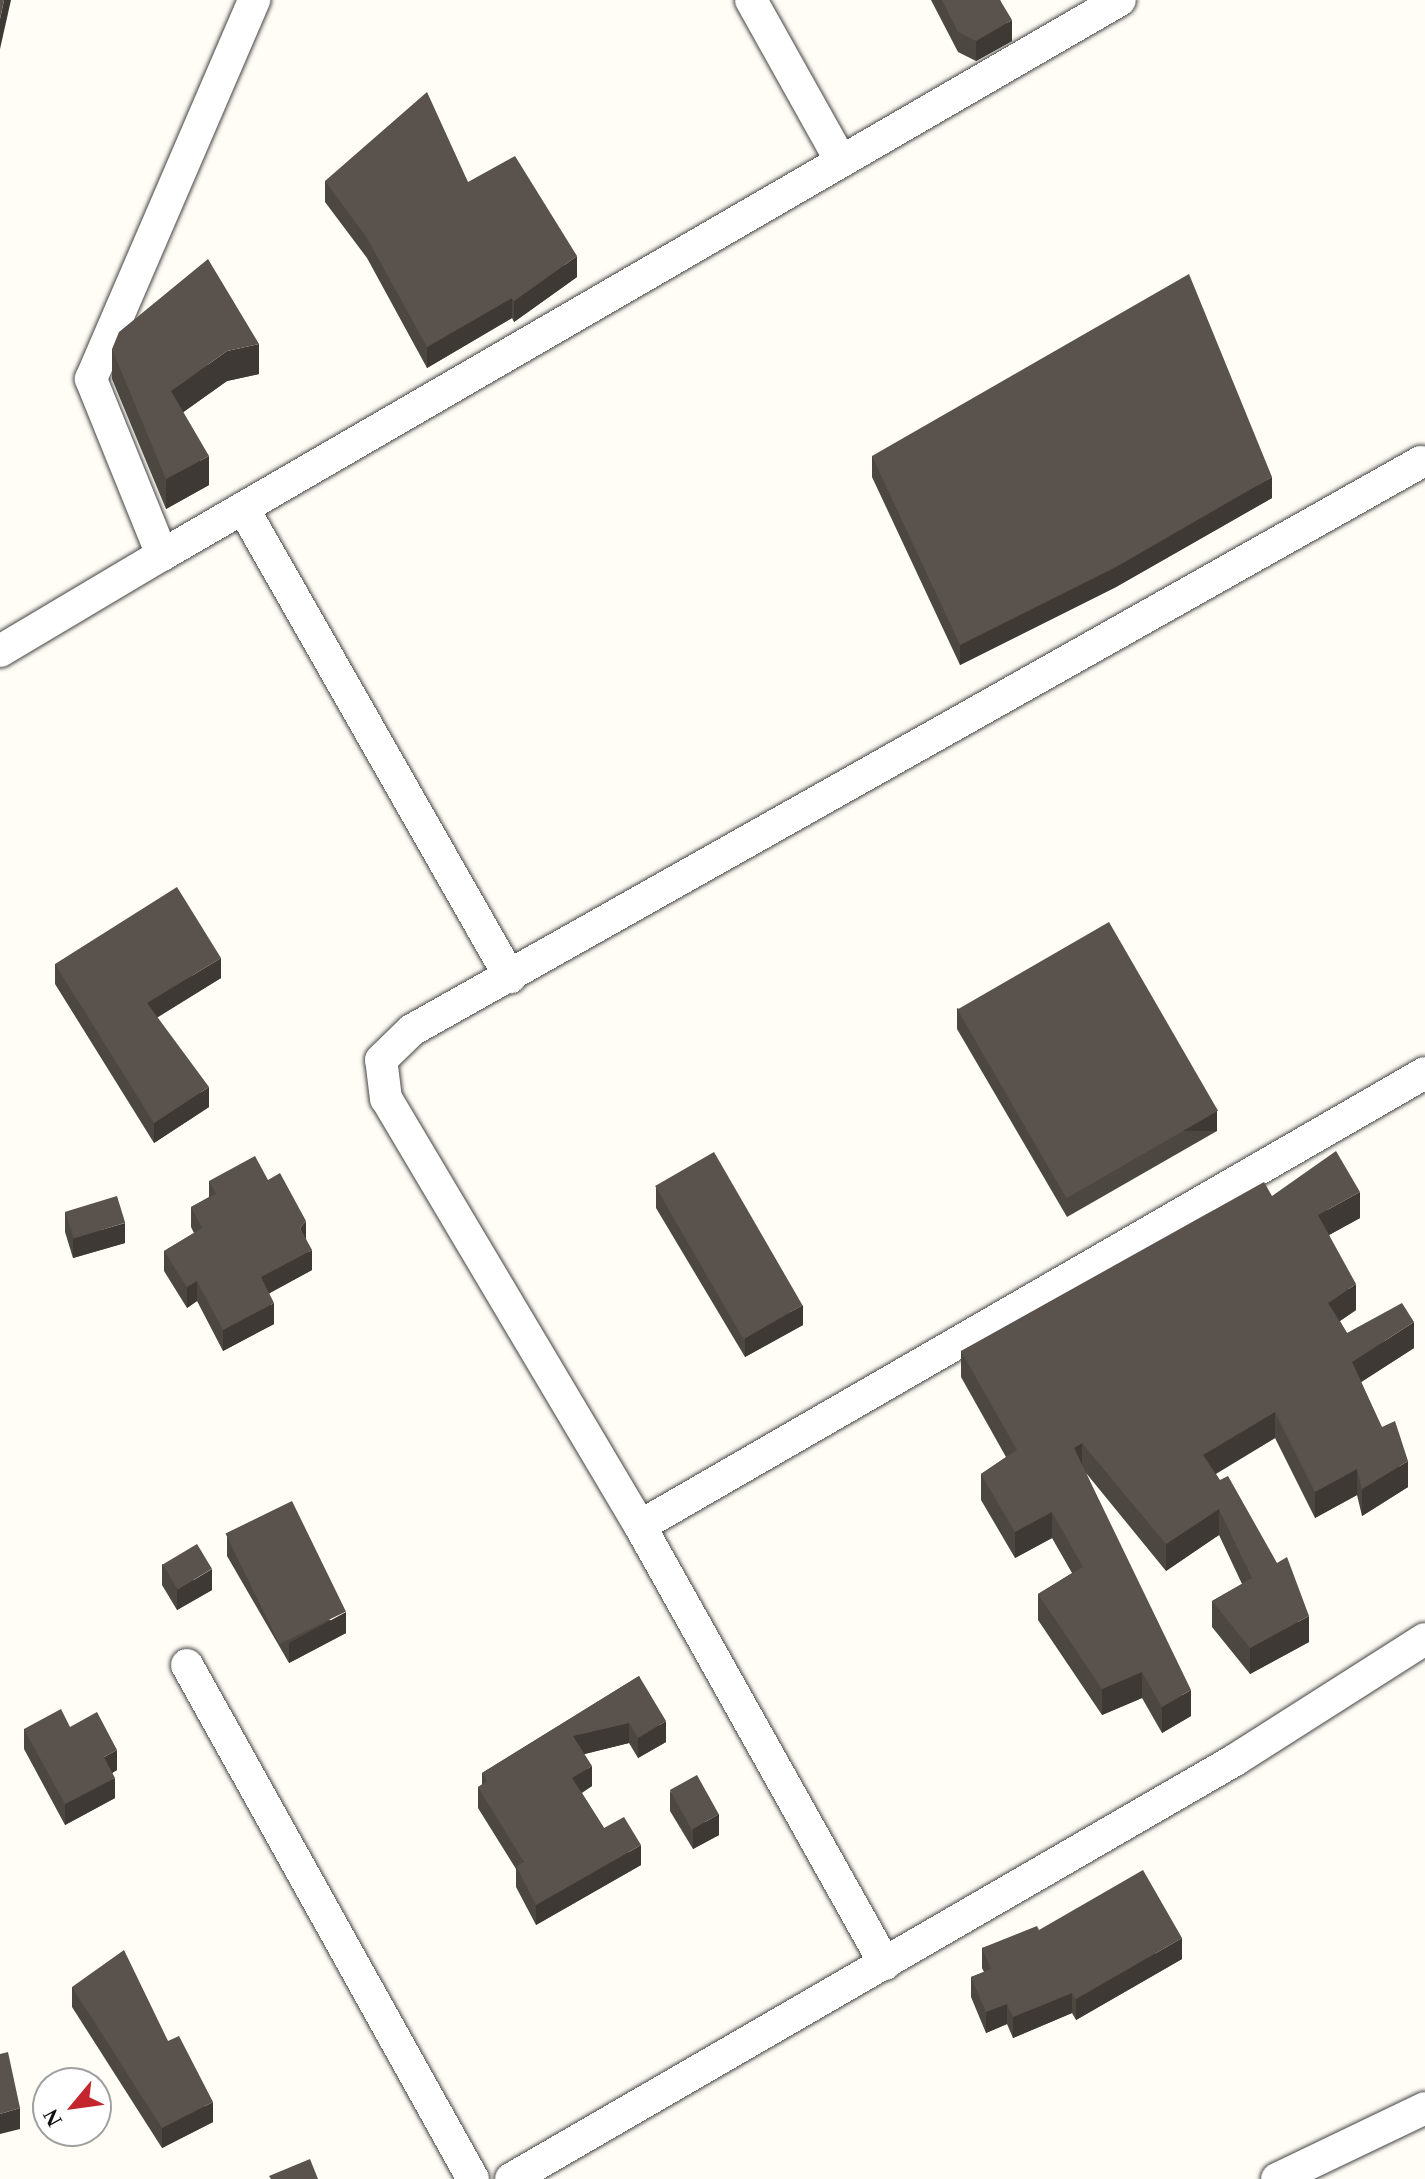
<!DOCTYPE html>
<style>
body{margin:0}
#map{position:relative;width:1425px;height:2179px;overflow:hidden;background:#fffdf5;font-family:"Times New Roman",serif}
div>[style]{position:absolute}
.roads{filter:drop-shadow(0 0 2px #444) drop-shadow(0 0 2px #444)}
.minor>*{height:32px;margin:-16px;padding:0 16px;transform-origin:16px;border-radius:16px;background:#fff}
.wall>*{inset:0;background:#4d4742}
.shaded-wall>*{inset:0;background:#3f3936;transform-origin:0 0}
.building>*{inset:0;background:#5a524d;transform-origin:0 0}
span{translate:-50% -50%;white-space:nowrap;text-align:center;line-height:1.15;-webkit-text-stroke:8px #fff;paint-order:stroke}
.north{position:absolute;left:32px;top:2067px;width:80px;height:80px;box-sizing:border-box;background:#fff;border:2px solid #a0a0a0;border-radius:50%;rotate:241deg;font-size:22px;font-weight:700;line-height:32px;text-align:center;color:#111}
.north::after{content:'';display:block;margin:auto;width:28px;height:36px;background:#c4262e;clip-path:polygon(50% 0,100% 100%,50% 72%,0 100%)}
</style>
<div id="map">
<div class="roads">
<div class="minor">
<div style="left:751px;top:0;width:184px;rotate:60.8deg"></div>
<div style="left:243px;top:508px;width:540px;rotate:60.35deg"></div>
<div style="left:162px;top:555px;width:1107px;rotate:-30.09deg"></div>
<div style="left:0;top:651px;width:188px;rotate:-30.7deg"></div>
<div style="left:162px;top:555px;width:190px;rotate:-112deg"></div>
<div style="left:91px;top:379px;width:413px;rotate:-66.7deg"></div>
<div style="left:640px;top:1526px;width:906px;rotate:-29.99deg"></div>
<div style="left:187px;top:1665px;width:588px;rotate:60.91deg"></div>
<div style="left:885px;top:1964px;width:502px;rotate:-119.22deg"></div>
<div style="left:640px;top:1526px;width:497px;rotate:-120.7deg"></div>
<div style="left:386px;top:1099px;width:39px;rotate:-97deg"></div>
<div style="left:381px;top:1060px;width:43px;rotate:-44.1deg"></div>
<div style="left:412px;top:1030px;width:1158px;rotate:-29.38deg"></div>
<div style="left:511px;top:2179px;width:837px;rotate:-30.06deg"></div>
<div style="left:1235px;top:1760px;width:225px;rotate:-32.5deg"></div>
<div style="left:1277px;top:2179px;width:164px;rotate:-25.6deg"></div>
</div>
</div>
<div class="wall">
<div style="clip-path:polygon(931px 0,1000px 0,1012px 41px,976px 61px,958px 52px)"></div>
<div style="clip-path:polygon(325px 181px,468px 182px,577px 277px,514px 322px,512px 318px,427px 368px,367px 258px,325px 202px)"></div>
<div style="clip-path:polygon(112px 349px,259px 374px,227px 381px,183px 412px,209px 485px,166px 509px,112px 379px)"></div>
<div style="clip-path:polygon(872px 456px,1272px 498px,1116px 587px,960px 665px,872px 477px)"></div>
<div style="clip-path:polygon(55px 964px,221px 978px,157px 1017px,209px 1107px,154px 1143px,55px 984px)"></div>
<div style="clip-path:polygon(957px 1008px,1217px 1131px,1067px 1217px,957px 1029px)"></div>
<div style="clip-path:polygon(268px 1180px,306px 1239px,312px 1270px,269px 1293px,274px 1324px,223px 1351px,197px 1301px,187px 1308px,164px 1271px,164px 1251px,194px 1233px,191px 1227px,191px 1207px,209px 1197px,209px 1181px)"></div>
<div style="clip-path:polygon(656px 1187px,803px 1325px,745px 1357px,656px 1208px)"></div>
<div style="clip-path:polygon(1272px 1196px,1360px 1218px,1329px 1235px,1356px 1310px,1340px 1321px,1347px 1333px,1414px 1348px,1361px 1382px,1408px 1487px,1362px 1516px,1357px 1495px,1315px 1518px,1275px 1438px,1216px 1474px,1309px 1642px,1250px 1674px,1212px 1627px,1212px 1601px,1242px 1584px,1219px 1535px,1166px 1571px,1086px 1473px,1191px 1716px,1162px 1733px,1142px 1698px,1102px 1715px,1038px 1620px,1038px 1594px,1072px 1573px,1052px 1538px,1015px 1558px,981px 1500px,981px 1474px,1006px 1457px,961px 1377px,961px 1351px)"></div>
<div style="clip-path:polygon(65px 1212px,125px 1243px,73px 1258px,65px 1232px)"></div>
<div style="clip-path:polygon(227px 1536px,346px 1633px,289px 1663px,227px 1556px)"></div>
<div style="clip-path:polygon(162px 1564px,212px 1590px,177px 1610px,162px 1585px)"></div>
<div style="clip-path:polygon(639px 1676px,666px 1742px,638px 1758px,629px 1743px,584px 1754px,592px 1786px,582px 1793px,604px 1828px,641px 1865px,536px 1925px,516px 1887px,516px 1869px,478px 1808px,478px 1787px,482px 1785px,482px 1773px)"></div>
<div style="clip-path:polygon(70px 1727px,117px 1770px,112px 1773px,115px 1798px,65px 1825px,24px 1749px,24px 1729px)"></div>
<div style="clip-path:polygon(670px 1791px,719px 1835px,693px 1849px,670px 1811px)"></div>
<div style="clip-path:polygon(1039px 1930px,1182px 1959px,1076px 2020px,1072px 2013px,1013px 2038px,1007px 2024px,986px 2033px,971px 1997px,971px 1977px,984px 1972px,982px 1968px,982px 1948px)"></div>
<div style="clip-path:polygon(72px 1987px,168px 2041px,213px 2122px,162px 2148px,72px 2007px)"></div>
</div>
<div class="shaded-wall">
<div style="clip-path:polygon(4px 0,11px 0,0 49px,0 19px)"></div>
<div style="clip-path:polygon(1012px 20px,1012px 41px,976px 61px,976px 41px)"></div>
<div style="clip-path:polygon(577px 256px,577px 277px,514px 322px,514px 301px)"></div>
<div style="clip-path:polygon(512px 298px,512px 318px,427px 368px,427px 347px)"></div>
<div style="clip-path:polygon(259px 344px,259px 374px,227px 381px,171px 421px,171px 391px,227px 351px)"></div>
<div style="clip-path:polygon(209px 456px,209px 485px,166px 509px,166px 479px)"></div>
<div style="clip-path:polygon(1272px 477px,1272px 498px,1116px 587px,960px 665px,960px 645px)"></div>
<div style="clip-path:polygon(221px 958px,221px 978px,147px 1024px,147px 1003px)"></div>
<div style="clip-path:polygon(209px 1087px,209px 1107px,154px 1143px,154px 1123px)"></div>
<div style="left:1217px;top:1111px;width:20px;height:173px;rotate:90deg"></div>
<div style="clip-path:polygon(1360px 1192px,1360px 1218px,1318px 1241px,1318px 1215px)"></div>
<div style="clip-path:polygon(306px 1221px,306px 1242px,300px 1228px)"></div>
<div style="clip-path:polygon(125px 1223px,125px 1243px,73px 1258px,73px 1238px)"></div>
<div style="clip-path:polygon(312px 1250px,312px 1270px,261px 1298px,261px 1277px)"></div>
<div style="clip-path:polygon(197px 1281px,197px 1301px,187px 1308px,187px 1287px)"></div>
<div style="clip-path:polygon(1356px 1284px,1356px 1310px,1328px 1329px,1328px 1303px)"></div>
<div style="clip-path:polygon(274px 1303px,274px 1324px,223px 1351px,223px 1330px)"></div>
<div style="clip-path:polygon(803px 1305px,803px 1325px,745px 1357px,745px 1337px)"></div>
<div style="clip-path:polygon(1414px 1322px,1414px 1348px,1352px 1388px,1352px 1362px)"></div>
<div style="clip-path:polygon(1275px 1412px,1275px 1438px,1203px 1481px,1203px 1455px)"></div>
<div style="clip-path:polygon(1082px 1443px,1082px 1469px,1074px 1448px)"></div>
<div style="clip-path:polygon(1408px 1461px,1408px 1487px,1362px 1516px,1362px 1489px)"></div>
<div style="clip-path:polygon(1357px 1469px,1357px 1495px,1315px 1518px,1315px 1492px)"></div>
<div style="clip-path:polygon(1219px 1509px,1219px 1535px,1166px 1571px,1166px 1544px)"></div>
<div style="clip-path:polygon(1052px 1512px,1052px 1538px,1015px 1558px,1015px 1532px)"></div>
<div style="clip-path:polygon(212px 1569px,212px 1590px,177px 1610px,177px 1590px)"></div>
<div style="clip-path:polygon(346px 1612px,346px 1633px,289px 1663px,289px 1643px)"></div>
<div style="clip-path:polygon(1309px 1616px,1309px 1642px,1250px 1674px,1250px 1648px)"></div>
<div style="clip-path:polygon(1142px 1672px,1142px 1698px,1102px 1715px,1102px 1689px)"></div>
<div style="clip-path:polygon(1191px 1690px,1191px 1716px,1162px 1733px,1162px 1707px)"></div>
<div style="clip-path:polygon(666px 1721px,666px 1742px,638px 1758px,638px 1738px)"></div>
<div style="clip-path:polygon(629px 1723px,629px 1743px,573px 1757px,573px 1736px)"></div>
<div style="clip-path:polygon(117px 1750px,117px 1770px,104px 1778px,104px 1757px)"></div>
<div style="clip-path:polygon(592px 1766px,592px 1786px,572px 1798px,572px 1778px)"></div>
<div style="clip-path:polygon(115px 1778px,115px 1798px,65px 1825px,65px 1804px)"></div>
<div style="clip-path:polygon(719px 1814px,719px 1835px,693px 1849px,693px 1829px)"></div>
<div style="clip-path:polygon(641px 1845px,641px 1865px,536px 1925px,536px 1905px)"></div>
<div style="clip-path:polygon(1182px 1938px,1182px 1959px,1076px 2020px,1076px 1999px)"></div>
<div style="clip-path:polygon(1072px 1993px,1072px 2013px,1013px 2038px,1013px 2017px)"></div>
<div style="clip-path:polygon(1007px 2004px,1007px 2024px,986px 2033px,986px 2012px)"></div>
<div style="clip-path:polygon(213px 2102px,213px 2122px,162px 2148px,162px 2128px)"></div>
<div style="clip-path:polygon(20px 2108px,20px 2129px,0 2134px,0 2114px)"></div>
</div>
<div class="building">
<div style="clip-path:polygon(0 0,4px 0,0 19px)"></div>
<div style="clip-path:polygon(942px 0,1000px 0,1012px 20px,976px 41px,958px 32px)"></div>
<div style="clip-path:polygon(427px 92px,468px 182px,515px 156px,577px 256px,514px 301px,512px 298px,427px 347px,367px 238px,325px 181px)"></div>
<div style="clip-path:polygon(208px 259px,259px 344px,227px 351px,171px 391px,209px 456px,166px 479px,112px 349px,119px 332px)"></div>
<div style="clip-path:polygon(1189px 274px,1272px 477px,1116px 567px,960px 645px,872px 456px)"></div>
<div style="clip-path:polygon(177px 887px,221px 958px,147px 1003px,209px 1087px,154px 1123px,55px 964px)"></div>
<div style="left:1109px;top:922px;width:218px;height:175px;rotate:60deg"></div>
<div style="clip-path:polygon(1336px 1151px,1360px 1192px,1318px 1215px,1356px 1284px,1328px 1303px,1347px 1333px,1402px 1303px,1414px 1322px,1352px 1362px,1382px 1427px,1395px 1421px,1408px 1461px,1362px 1489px,1357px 1469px,1315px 1492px,1275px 1412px,1203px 1455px,1220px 1480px,1228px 1476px,1277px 1563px,1287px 1557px,1309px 1616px,1250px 1648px,1212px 1601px,1252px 1578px,1219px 1509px,1166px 1544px,1082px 1443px,1074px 1448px,1191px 1690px,1162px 1707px,1142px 1672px,1102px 1689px,1038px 1594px,1083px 1567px,1052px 1512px,1015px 1532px,981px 1474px,1017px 1450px,961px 1351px,1264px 1182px,1272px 1196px)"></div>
<div style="left:714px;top:1152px;width:177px;height:68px;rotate:60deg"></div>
<div style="clip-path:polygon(255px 1156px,268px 1180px,280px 1173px,306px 1221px,300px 1228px,312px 1250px,261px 1277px,274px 1303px,223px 1330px,197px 1281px,187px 1287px,164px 1251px,202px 1228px,191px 1207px,216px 1194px,209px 1181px)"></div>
<div style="left:117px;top:1196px;width:28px;height:54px;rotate:73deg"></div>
<div style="left:292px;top:1501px;width:123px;height:74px;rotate:64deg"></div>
<div style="left:197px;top:1544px;width:29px;height:40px;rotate:59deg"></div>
<div style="clip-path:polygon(639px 1676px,666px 1721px,638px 1738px,629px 1723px,573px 1736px,592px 1766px,572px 1778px,604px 1828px,624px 1817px,641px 1845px,536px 1905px,516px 1866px,524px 1862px,478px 1787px,487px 1781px,482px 1773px)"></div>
<div style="clip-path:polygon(61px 1709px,70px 1727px,97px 1712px,117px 1750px,104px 1757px,115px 1778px,65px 1804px,24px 1729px)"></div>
<div style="left:697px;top:1775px;width:45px;height:31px;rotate:61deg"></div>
<div style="clip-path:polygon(1143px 1870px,1182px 1938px,1076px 1999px,1072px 1993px,1013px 2017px,1007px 2004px,986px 2012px,971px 1977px,991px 1969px,982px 1948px,1037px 1926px,1039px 1930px)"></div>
<div style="clip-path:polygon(124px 1950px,168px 2041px,179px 2036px,213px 2102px,162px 2128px,72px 1987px)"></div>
<div style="clip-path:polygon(8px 2052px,20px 2108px,0 2114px,0 2054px)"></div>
<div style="clip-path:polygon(310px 2159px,318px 2179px,271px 2179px,269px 2176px)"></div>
</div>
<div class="north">N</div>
</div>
